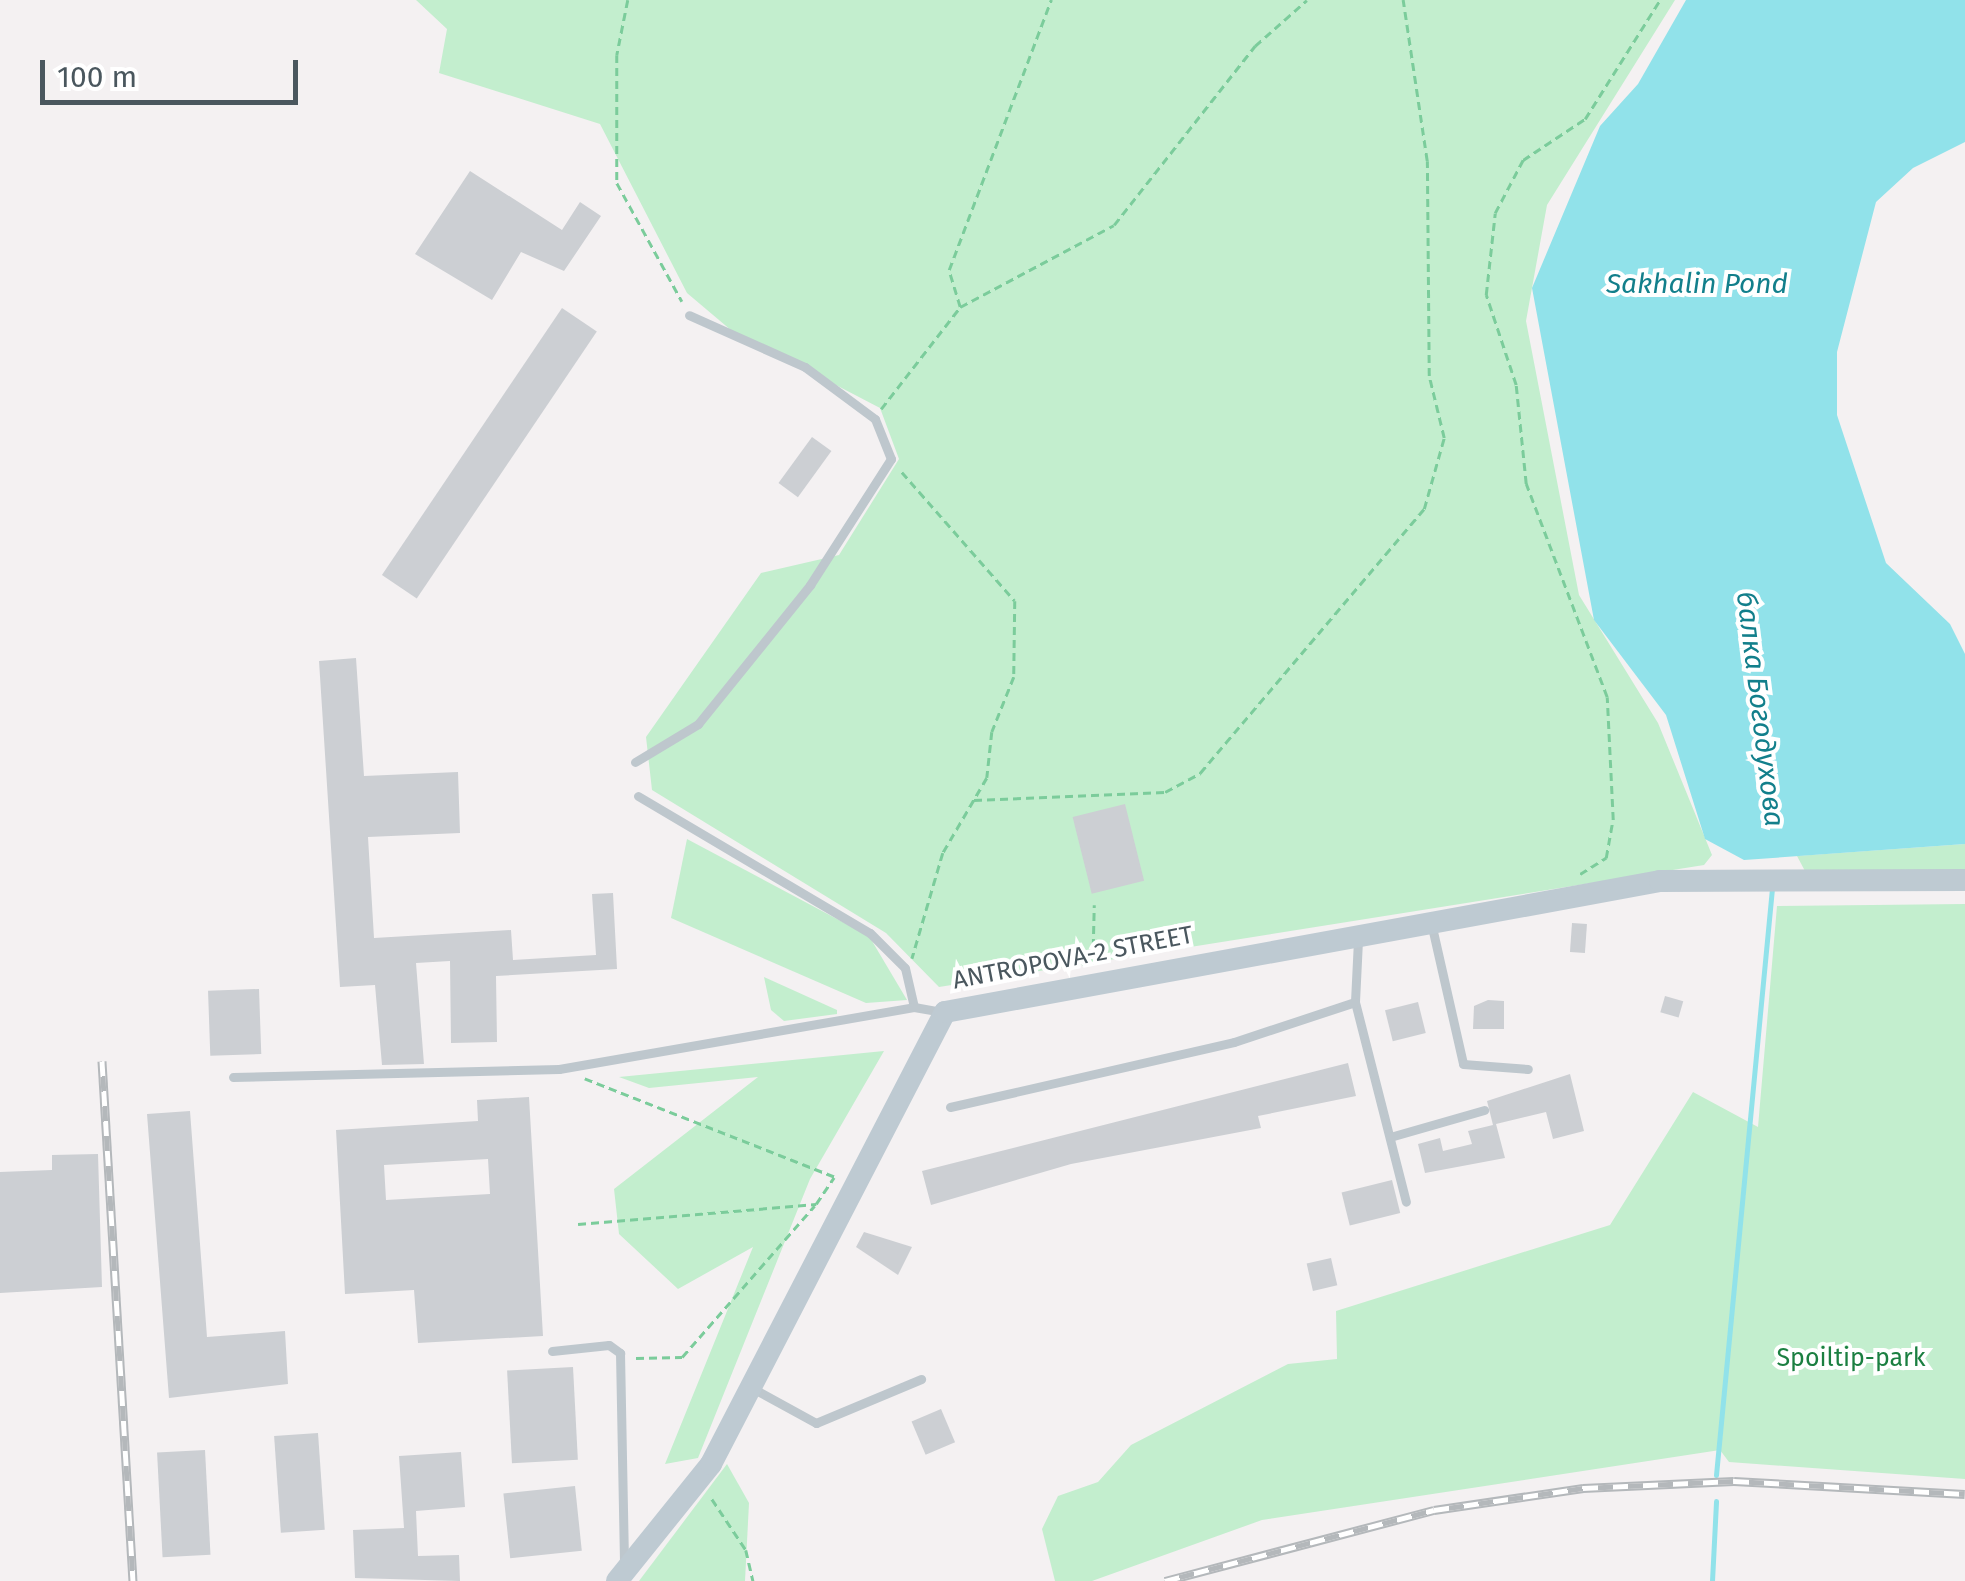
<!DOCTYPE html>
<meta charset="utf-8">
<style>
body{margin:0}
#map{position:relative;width:1965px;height:1581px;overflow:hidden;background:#f4f1f2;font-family:"Fira Sans",sans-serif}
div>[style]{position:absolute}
.green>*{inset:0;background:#c3eece}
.water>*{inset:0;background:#91e2ea}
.stream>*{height:5px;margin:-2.5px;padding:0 2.5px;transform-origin:2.5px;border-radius:2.5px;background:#91e2ea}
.building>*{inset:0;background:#cccfd3;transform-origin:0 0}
.path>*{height:2.5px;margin-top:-1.25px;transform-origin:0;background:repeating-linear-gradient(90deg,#7bcc9b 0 8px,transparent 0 13px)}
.lane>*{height:9px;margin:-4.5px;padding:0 4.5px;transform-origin:4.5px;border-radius:4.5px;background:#bec7cd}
.secondary>*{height:22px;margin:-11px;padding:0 11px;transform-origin:11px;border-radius:11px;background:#becad2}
.rail>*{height:9px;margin-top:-4.5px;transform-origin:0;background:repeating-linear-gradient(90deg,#fff 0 15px,#b4b8bb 0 30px);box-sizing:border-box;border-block:2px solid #b4b8bb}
span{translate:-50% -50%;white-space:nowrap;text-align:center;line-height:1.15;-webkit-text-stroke:8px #fff;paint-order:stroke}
.street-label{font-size:25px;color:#4a575e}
.park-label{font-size:25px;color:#1b7f41}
.water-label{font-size:28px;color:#127f8b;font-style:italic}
.scale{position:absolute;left:40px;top:60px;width:258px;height:45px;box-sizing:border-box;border:5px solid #4a575e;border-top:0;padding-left:12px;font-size:30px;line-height:35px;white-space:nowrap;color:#4a575e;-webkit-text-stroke:8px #fff;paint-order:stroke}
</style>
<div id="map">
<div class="green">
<div style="clip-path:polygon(416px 0,1675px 0,1547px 205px,1526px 321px,1579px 595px,1658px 723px,1712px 855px,1704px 865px,939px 987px,886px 933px,652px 790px,646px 737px,761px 573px,839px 555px,899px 459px,880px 408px,732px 331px,687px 293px,600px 124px,439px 73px,447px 29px)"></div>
<div style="clip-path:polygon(687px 839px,869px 936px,907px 1000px,866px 1003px,671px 918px)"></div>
<div style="clip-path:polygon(1965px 844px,1965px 871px,1805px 871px,1797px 856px)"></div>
<div style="clip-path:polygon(1965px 904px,1965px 1479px,1729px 1462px,1720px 1450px,1262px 1520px,1092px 1581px,1055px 1581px,1042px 1529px,1058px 1496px,1098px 1482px,1131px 1445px,1288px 1364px,1337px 1359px,1336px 1311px,1610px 1225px,1693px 1092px,1758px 1127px,1777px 906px)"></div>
<div style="clip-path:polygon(764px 977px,837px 1010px,837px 1014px,784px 1021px,771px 1010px)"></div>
<div style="clip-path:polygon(884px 1051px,810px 1179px,698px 1458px,665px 1464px,753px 1247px,678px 1289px,619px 1234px,614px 1189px,758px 1077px,649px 1088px,619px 1077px)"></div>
<div style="clip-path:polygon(727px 1464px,749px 1503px,745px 1581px,639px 1581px)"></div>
</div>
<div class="water">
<div style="clip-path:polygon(1686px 0,1965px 0,1965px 142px,1913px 168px,1876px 202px,1837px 352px,1837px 415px,1886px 563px,1950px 624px,1965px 654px,1965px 844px,1744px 860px,1705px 839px,1666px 715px,1594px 620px,1532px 288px,1600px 126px,1638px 84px)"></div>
</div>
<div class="stream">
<div style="left:1716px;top:1475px;width:590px;rotate:-84.55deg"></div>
<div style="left:1712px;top:1581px;width:80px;rotate:-87.1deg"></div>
</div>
<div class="building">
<div style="clip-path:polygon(470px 171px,562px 230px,580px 202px,601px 216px,564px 271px,521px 252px,492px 300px,415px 254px)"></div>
<div style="left:562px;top:308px;width:42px;height:322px;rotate:34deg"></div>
<div style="left:812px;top:437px;width:24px;height:57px;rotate:36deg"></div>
<div style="clip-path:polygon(356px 658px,364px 776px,458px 772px,460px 833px,368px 837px,374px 938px,511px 930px,513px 960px,596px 955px,592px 894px,613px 893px,617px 969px,496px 976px,497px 1042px,451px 1043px,450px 961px,416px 963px,424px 1064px,382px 1065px,375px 985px,340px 987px,319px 661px)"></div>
<div style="left:1125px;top:804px;width:79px;height:54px;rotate:76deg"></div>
<div style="left:1572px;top:923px;width:15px;height:29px;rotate:4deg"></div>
<div style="left:259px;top:989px;width:65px;height:51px;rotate:88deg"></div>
<div style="left:1665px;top:996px;width:19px;height:17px;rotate:16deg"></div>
<div style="clip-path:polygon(1488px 1000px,1504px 1001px,1504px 1029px,1473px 1029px,1474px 1006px)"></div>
<div style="left:1418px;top:1002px;width:32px;height:34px;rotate:76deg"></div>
<div style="clip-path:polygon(1348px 1063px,1356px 1096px,1258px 1116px,1261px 1128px,1071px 1164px,931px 1205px,922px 1171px)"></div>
<div style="clip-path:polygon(1570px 1074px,1584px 1131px,1553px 1139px,1546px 1112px,1496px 1124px,1505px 1158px,1425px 1173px,1418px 1144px,1440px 1138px,1443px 1151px,1472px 1144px,1468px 1131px,1493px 1125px,1487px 1101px)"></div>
<div style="clip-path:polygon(evenodd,529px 1097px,543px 1336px,418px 1343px,414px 1290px,345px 1294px,336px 1130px,478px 1121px,477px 1100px,529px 1097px,488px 1159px,490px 1194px,386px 1200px,384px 1165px,488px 1159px)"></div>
<div style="clip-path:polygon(190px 1111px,207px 1337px,285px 1331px,288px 1384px,169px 1398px,147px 1114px)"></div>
<div style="clip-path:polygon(98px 1154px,102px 1287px,0 1293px,0 1172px,52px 1170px,52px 1155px)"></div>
<div style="left:1392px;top:1180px;width:34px;height:52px;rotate:76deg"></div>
<div style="clip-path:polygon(864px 1232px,912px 1247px,898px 1275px,856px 1247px)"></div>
<div style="left:1331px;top:1258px;width:28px;height:25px;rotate:77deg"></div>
<div style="left:573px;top:1367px;width:93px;height:66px;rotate:87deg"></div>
<div style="left:941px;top:1409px;width:36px;height:32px;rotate:67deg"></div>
<div style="left:318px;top:1433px;width:97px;height:44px;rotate:86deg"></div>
<div style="left:205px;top:1450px;width:105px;height:48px;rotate:87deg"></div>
<div style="clip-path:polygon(461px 1452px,465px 1507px,416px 1511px,418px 1556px,459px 1555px,460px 1581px,355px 1578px,353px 1530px,404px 1528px,399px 1456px)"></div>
<div style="left:575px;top:1486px;width:65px;height:72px;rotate:84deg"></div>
</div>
<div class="path">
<div style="left:628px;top:0;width:56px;rotate:101.3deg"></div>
<div style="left:617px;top:55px;width:128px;rotate:90deg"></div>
<div style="left:617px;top:183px;width:135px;rotate:61.2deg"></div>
<div style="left:960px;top:307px;width:39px;rotate:-107deg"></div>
<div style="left:949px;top:270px;width:289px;rotate:-69.3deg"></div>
<div style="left:881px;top:409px;width:129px;rotate:-52.2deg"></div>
<div style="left:960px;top:307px;width:174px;rotate:-28deg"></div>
<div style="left:1114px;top:225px;width:228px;rotate:-51.8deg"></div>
<div style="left:1255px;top:46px;width:69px;rotate:-41.5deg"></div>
<div style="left:902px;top:472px;width:171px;rotate:48.8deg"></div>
<div style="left:1015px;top:601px;width:76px;rotate:90.8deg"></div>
<div style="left:1014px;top:677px;width:59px;rotate:111.8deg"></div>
<div style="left:992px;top:732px;width:46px;rotate:96.2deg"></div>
<div style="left:987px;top:778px;width:87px;rotate:120.4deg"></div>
<div style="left:943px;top:853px;width:110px;rotate:106.3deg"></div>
<div style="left:974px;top:800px;width:191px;rotate:-2.4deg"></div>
<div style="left:1165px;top:792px;width:40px;rotate:-28deg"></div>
<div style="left:1200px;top:773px;width:346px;rotate:-49.7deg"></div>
<div style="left:1424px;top:509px;width:74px;rotate:-74.3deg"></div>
<div style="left:1444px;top:438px;width:64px;rotate:-103.6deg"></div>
<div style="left:1429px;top:376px;width:215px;rotate:-90.5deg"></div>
<div style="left:1427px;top:161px;width:163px;rotate:-98.5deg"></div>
<div style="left:1580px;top:874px;width:31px;rotate:-32deg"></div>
<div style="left:1606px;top:858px;width:39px;rotate:-80deg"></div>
<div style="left:1613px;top:820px;width:123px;rotate:-92.8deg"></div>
<div style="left:1607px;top:697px;width:228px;rotate:-110.8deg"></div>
<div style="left:1526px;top:484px;width:100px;rotate:-95.8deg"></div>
<div style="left:1516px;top:385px;width:95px;rotate:-108.4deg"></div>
<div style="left:1486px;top:295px;width:82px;rotate:-83.7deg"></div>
<div style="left:1495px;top:213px;width:60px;rotate:-62.2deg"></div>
<div style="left:1523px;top:160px;width:74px;rotate:-33.5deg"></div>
<div style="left:1585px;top:119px;width:141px;rotate:-57.8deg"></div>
<div style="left:1083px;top:966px;width:21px;rotate:-62deg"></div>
<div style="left:1093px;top:947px;width:42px;rotate:-88.6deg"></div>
<div style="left:578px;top:1224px;width:239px;rotate:-4.8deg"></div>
<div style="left:816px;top:1204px;width:32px;rotate:-56deg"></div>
<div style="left:834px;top:1177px;width:268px;rotate:-158.5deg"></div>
<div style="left:636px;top:1358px;width:46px;rotate:-1.2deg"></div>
<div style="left:682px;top:1357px;width:201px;rotate:-48.8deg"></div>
<div style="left:712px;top:1499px;width:61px;rotate:56.3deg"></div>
<div style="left:746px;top:1550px;width:32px;rotate:77deg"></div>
</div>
<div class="lane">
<div style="left:635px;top:762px;width:74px;rotate:-31.1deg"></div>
<div style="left:698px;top:724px;width:179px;rotate:-51.1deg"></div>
<div style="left:810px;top:585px;width:150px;rotate:-57.3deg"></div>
<div style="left:891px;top:459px;width:43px;rotate:-111.8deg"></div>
<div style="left:875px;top:419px;width:87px;rotate:-143.4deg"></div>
<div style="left:805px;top:367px;width:127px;rotate:-155.9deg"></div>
<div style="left:638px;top:796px;width:269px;rotate:30.6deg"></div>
<div style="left:870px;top:933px;width:49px;rotate:45deg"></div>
<div style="left:905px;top:968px;width:40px;rotate:77deg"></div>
<div style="left:1432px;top:927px;width:140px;rotate:77.2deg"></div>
<div style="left:1463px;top:1064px;width:65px;rotate:4.4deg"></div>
<div style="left:1358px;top:940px;width:62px;rotate:92.8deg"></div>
<div style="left:1355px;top:1002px;width:206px;rotate:75.7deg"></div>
<div style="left:233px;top:1077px;width:326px;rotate:-1.4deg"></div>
<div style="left:559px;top:1069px;width:360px;rotate:-9.9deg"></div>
<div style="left:914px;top:1007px;width:28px;rotate:10deg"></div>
<div style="left:950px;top:1107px;width:291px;rotate:-12.9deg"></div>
<div style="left:1234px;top:1042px;width:127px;rotate:-18.3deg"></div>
<div style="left:1390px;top:1137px;width:98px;rotate:-16deg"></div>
<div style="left:552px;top:1351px;width:57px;rotate:-6deg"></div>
<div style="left:609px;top:1345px;width:14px;rotate:36deg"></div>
<div style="left:620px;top:1353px;width:213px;rotate:88.9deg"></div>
<div style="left:754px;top:1389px;width:71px;rotate:28.7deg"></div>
<div style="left:816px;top:1423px;width:114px;rotate:-22.7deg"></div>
</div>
<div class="secondary">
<div style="left:617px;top:1581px;width:150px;rotate:-51.2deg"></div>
<div style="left:711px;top:1464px;width:509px;rotate:-62.63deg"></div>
<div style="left:945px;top:1012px;width:727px;rotate:-10.38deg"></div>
<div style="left:1660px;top:881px;width:305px;rotate:-0.2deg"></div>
</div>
<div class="rail">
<div style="left:102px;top:1061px;width:521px;rotate:86.59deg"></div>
<div style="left:1165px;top:1581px;width:278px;rotate:-14.8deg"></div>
<div style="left:1434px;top:1510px;width:151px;rotate:-8.4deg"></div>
<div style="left:1583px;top:1488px;width:151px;rotate:-2.7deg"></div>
<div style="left:1734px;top:1481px;width:231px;rotate:3.2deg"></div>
</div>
<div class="street-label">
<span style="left:1073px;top:958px;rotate:-11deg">ANTROPOVA-2 STREET</span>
</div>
<div class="park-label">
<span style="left:1851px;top:1358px">Spoiltip-park</span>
</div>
<div class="water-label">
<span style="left:1697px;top:284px">Sakhalin Pond</span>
<span style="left:1760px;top:709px;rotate:83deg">балка Богодухова</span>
</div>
<div class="scale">100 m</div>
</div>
